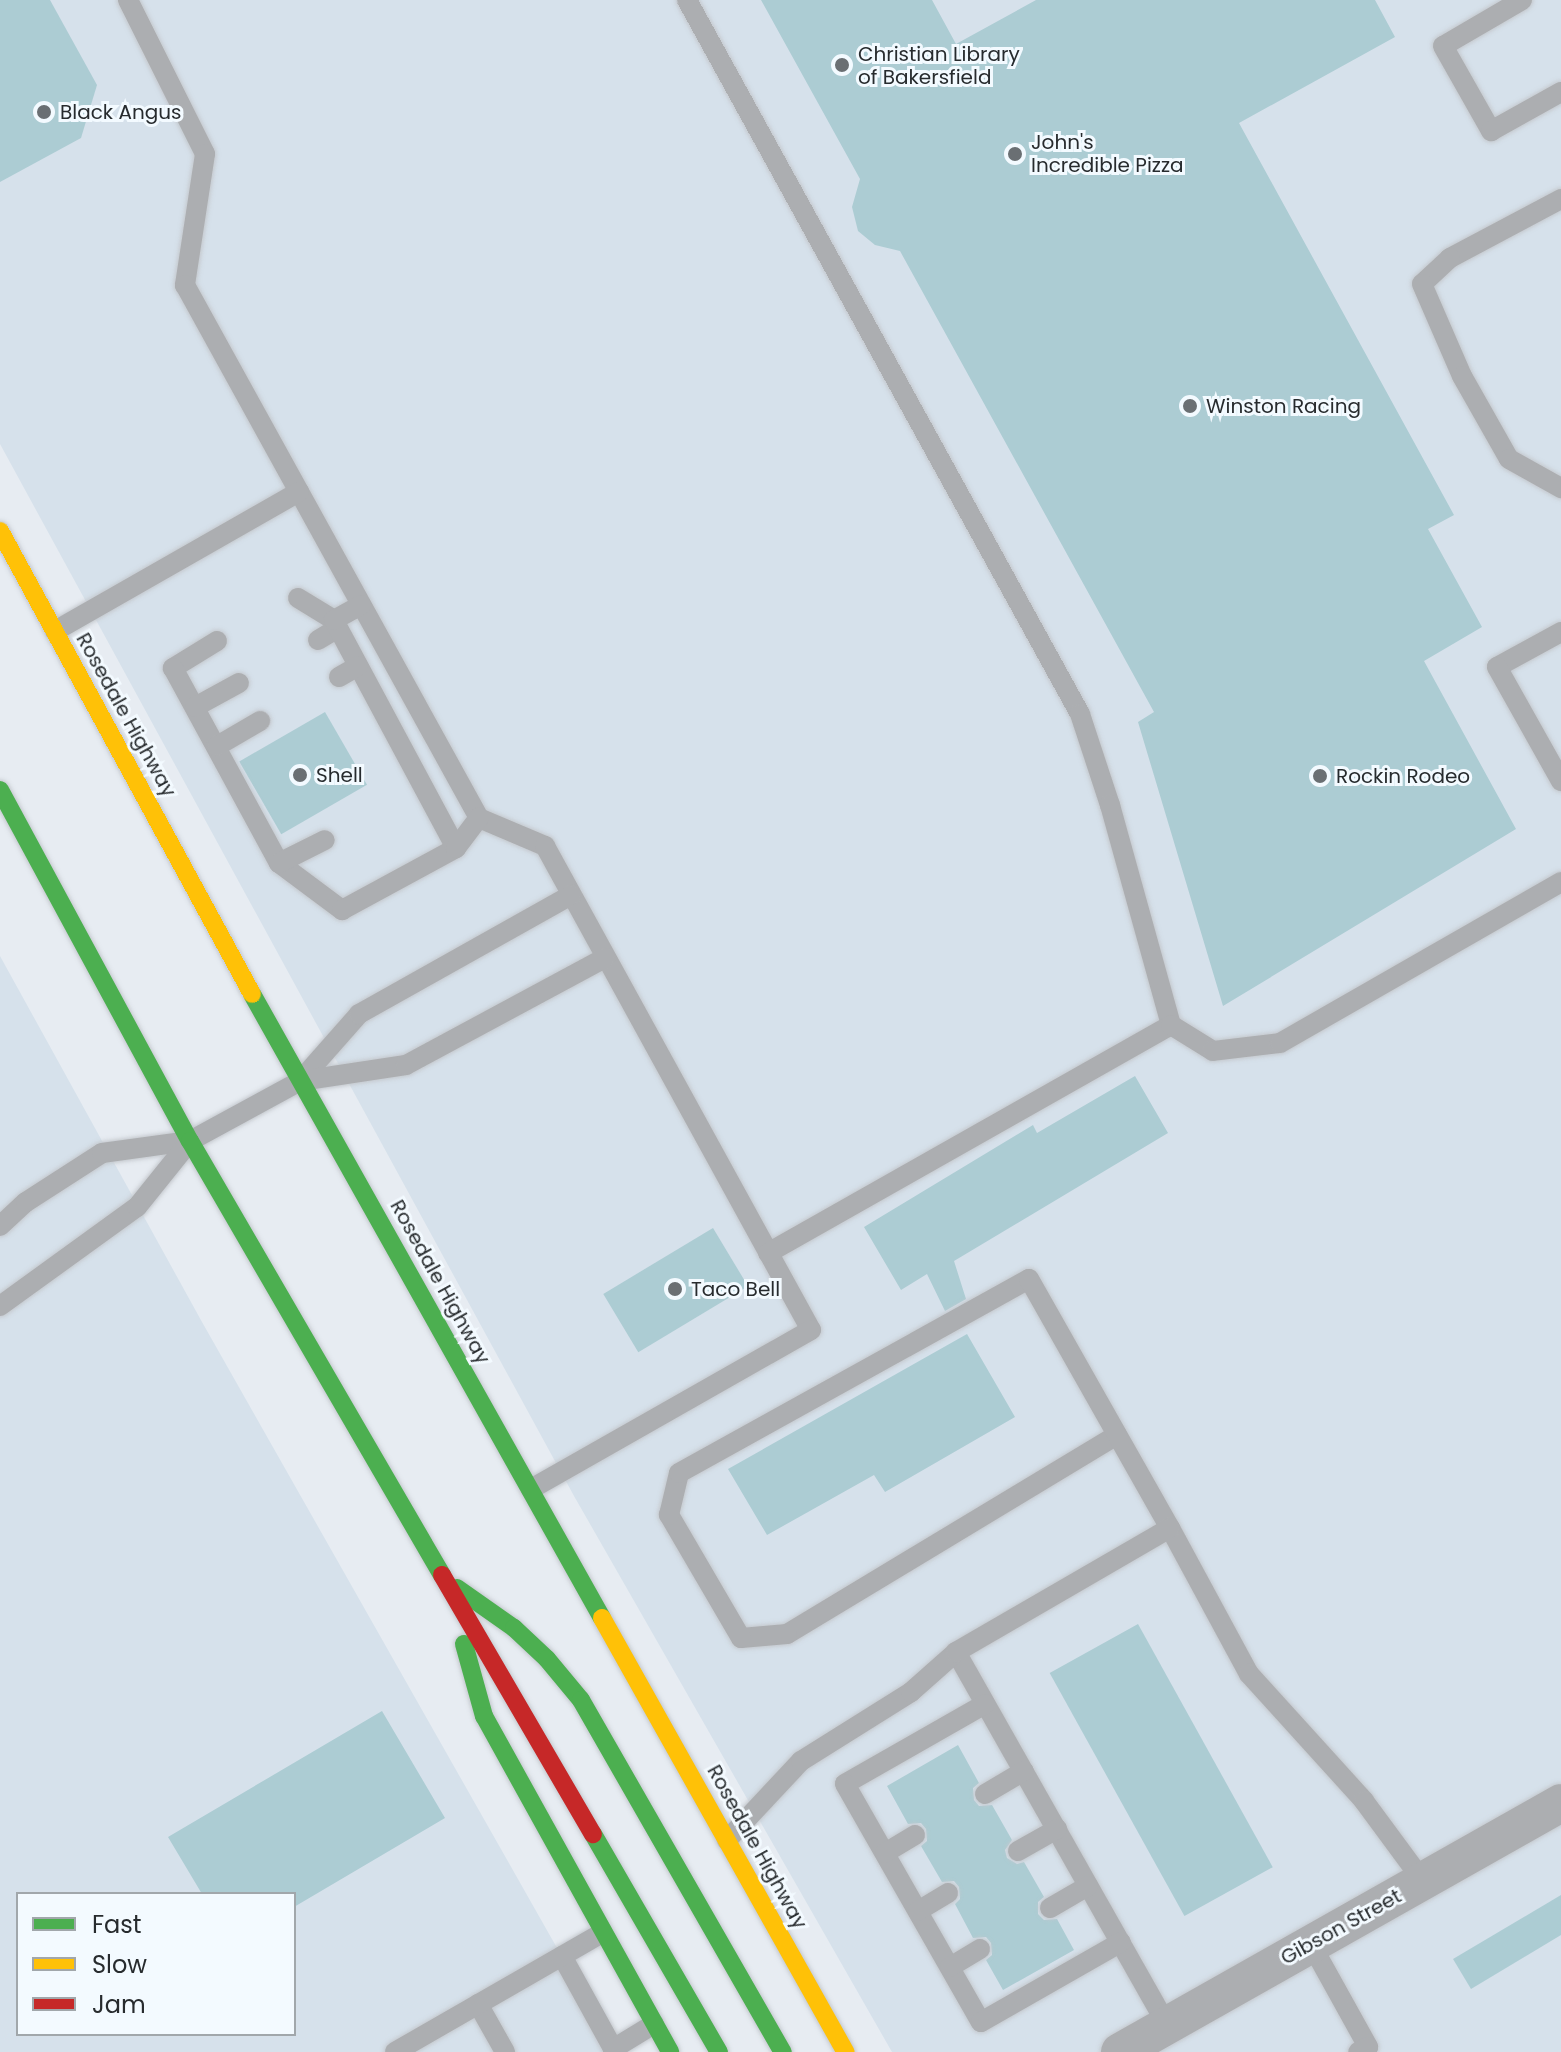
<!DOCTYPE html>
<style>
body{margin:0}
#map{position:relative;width:1561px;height:2052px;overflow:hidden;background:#e7ecf2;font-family:Poppins,sans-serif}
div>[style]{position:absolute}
.built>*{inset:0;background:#d6e1eb}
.building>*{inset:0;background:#acccd3;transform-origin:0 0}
.roads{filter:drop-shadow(0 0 2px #c5c9ce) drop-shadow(0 0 2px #c5c9ce)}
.lane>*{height:20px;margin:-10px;padding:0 10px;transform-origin:10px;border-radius:10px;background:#acaeb1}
.street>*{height:38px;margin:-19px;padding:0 19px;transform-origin:19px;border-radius:19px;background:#acaeb1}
.fast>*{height:18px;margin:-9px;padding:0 9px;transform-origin:9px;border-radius:9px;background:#4caf50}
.slow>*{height:18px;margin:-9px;padding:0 9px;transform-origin:9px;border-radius:9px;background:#ffc107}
.jam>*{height:18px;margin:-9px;padding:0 9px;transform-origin:9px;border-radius:9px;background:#c62828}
.dots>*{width:22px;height:22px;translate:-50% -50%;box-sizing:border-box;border:4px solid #f3faff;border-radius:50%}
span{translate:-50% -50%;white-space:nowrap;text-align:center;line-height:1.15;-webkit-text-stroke:6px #f3faff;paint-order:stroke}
.poi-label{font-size:20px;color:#272b2e}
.left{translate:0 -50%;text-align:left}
.street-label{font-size:20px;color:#272b2e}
.legend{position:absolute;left:16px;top:1892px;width:280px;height:144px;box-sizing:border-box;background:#f3faff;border:2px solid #a1a7ab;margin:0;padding:10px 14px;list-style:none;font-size:24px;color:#272b2e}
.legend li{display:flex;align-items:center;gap:16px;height:40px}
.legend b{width:40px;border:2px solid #a1a7ab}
</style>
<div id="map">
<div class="built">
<div style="clip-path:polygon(0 0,1561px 0,1561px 2052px,892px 2052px,574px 1496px,0 444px)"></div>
<div style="clip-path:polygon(evenodd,0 956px,202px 1322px,616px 2052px,0 2052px,0 956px,18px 1894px,294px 1894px,294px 2034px,18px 2034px,18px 1894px)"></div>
</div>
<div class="building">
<div style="clip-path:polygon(0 0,50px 0,97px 85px,81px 138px,0 182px)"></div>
<div style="clip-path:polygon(761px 0,932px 0,956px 44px,1036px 0,1375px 0,1395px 37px,1239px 123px,1454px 515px,1428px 529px,1482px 627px,1424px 661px,1516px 829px,1223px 1006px,1138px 722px,1154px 712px,900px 251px,875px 245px,858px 231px,852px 207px,860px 179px)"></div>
<div style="left:325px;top:712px;width:84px;height:99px;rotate:60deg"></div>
<div style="clip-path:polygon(1135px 1076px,1168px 1133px,954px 1261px,966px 1299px,945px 1311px,927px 1274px,901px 1290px,864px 1227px,1033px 1125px,1037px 1133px)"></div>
<div style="left:713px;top:1228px;width:68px;height:128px;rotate:59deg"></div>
<div style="clip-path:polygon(967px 1334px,1015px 1417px,885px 1492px,874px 1475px,767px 1535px,728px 1469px)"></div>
<div style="left:1138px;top:1624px;width:278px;height:101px;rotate:61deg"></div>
<div style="clip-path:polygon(382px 1711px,445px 1818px,294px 1907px,294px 1894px,202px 1894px,168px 1837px)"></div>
<div style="clip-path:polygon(958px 1745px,979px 1783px,973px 1788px,974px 1800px,979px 1806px,992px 1805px,1012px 1840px,1005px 1850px,1007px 1858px,1017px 1864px,1024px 1862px,1044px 1897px,1038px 1902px,1038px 1914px,1044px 1920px,1057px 1919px,1074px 1950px,1003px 1990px,986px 1960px,992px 1955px,991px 1943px,986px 1937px,973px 1938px,955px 1904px,960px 1899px,959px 1887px,954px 1881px,942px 1882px,921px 1846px,927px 1841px,926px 1829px,921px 1823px,908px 1824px,887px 1786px)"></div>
<div style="clip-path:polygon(1561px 1895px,1561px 1935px,1471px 1989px,1453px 1959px)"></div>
</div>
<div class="roads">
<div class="lane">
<div style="left:128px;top:0;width:172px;rotate:63.4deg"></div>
<div style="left:205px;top:154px;width:133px;rotate:98.7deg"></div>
<div style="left:185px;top:285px;width:609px;rotate:61.12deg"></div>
<div style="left:479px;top:818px;width:72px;rotate:23deg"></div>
<div style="left:545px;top:846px;width:552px;rotate:61.21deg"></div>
<div style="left:811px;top:1330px;width:322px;rotate:150.4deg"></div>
<div style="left:687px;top:0;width:815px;rotate:61.17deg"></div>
<div style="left:1080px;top:714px;width:96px;rotate:71.8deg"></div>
<div style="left:1110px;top:805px;width:228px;rotate:74.5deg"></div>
<div style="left:1171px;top:1025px;width:463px;rotate:150.5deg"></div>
<div style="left:1522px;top:0;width:91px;rotate:149.8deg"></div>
<div style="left:1443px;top:46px;width:98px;rotate:60.5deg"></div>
<div style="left:1491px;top:131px;width:80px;rotate:-29.1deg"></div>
<div style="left:1561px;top:199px;width:126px;rotate:152deg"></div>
<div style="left:1450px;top:258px;width:38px;rotate:137deg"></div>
<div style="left:1422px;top:284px;width:100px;rotate:66.5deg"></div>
<div style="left:1462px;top:376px;width:95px;rotate:60.5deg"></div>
<div style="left:1509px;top:459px;width:60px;rotate:29.1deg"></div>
<div style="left:298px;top:598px;width:42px;rotate:31.4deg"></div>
<div style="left:55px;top:631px;width:281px;rotate:-29.7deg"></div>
<div style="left:1561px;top:632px;width:73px;rotate:151.3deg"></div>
<div style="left:1497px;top:667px;width:131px;rotate:60.7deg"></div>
<div style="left:318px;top:640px;width:23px;rotate:-31deg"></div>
<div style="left:217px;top:641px;width:52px;rotate:148.5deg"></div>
<div style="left:173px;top:668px;width:222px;rotate:61.5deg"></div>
<div style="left:279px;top:863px;width:79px;rotate:36.7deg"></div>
<div style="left:342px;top:910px;width:130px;rotate:-28.5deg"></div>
<div style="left:456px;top:848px;width:259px;rotate:-118.2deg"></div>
<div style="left:334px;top:620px;width:31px;rotate:-29deg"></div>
<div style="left:339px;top:677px;width:22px;rotate:-30deg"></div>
<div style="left:195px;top:707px;width:50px;rotate:-28.6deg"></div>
<div style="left:217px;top:746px;width:50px;rotate:-30.2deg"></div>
<div style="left:456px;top:848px;width:38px;rotate:-53deg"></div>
<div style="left:279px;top:863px;width:51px;rotate:-26.6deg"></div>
<div style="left:1171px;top:1025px;width:49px;rotate:31.8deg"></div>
<div style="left:1213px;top:1051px;width:67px;rotate:-6.8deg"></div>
<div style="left:1280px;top:1043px;width:324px;rotate:-29.8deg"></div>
<div style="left:300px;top:1081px;width:89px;rotate:-48.6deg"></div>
<div style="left:359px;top:1014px;width:243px;rotate:-29.3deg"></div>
<div style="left:0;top:1226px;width:35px;rotate:-43deg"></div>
<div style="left:26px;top:1202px;width:90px;rotate:-32.8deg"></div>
<div style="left:102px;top:1153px;width:89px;rotate:-7.8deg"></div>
<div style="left:190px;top:1141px;width:125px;rotate:-28.6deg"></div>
<div style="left:300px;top:1081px;width:107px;rotate:-8.6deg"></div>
<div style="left:406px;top:1065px;width:226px;rotate:-28.3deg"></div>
<div style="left:0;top:1306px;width:169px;rotate:-35.9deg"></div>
<div style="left:137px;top:1207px;width:85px;rotate:-51.2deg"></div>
<div style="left:1117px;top:1435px;width:385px;rotate:148.9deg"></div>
<div style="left:787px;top:1634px;width:46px;rotate:175deg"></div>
<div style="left:741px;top:1638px;width:143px;rotate:-120.3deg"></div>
<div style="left:669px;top:1515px;width:43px;rotate:-76.6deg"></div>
<div style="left:679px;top:1473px;width:400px;rotate:-29deg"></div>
<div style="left:1029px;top:1279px;width:286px;rotate:60.5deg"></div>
<div style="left:1170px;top:1528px;width:166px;rotate:61.6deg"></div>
<div style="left:1249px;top:1674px;width:171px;rotate:47.8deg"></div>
<div style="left:1364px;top:1801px;width:99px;rotate:53.6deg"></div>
<div style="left:956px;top:1652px;width:429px;rotate:60.5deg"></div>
<div style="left:985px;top:1704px;width:161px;rotate:150.3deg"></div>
<div style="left:845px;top:1784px;width:274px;rotate:60.3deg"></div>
<div style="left:981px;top:2022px;width:161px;rotate:-29.7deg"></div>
<div style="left:985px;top:1794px;width:45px;rotate:-30.5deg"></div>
<div style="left:727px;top:1840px;width:108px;rotate:-46.9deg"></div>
<div style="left:801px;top:1761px;width:130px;rotate:-32.1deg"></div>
<div style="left:911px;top:1692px;width:60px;rotate:-41.6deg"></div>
<div style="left:956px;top:1652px;width:247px;rotate:-30.1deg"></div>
<div style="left:1018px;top:1851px;width:45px;rotate:-29.4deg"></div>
<div style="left:885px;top:1853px;width:35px;rotate:-31deg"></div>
<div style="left:1050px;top:1908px;width:44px;rotate:-30.1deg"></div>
<div style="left:918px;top:1911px;width:35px;rotate:-31deg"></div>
<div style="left:1311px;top:1944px;width:118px;rotate:61deg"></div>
<div style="left:1368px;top:2047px;width:11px;rotate:153deg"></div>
<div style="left:562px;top:1956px;width:110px;rotate:61.1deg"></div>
<div style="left:950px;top:1967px;width:35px;rotate:-31deg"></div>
<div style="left:478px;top:2004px;width:55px;rotate:60.6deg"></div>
<div style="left:613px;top:2049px;width:48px;rotate:-31.4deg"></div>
<div style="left:395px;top:2052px;width:239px;rotate:-29.9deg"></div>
</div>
<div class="street">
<div style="left:1120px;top:2052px;width:506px;rotate:-29.45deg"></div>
</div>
<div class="fast">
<div style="left:0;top:790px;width:399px;rotate:61.6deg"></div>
<div style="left:190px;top:1141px;width:502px;rotate:59.86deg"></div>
<div style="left:252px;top:994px;width:715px;rotate:60.71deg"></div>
<div style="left:457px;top:1588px;width:70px;rotate:35.1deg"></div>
<div style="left:514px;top:1628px;width:45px;rotate:43.2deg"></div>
<div style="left:547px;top:1659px;width:53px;rotate:50.3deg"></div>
<div style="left:581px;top:1700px;width:406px;rotate:60.2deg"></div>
<div style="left:464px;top:1644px;width:75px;rotate:74.5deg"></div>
<div style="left:484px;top:1716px;width:384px;rotate:61deg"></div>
<div style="left:593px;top:1834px;width:252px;rotate:60deg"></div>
</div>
<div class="slow">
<div style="left:0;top:531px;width:527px;rotate:61.44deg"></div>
<div style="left:602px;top:1618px;width:498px;rotate:60.7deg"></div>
</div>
<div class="jam">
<div style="left:442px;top:1575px;width:300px;rotate:59.8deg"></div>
</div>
</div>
<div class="dots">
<div style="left:842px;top:65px;background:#6a6f73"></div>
<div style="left:44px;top:112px;background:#6a6f73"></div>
<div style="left:1015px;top:154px;background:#6a6f73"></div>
<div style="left:1190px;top:406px;background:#6a6f73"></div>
<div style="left:300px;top:775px;background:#6a6f73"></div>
<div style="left:1320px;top:776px;background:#6a6f73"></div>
<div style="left:675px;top:1289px;background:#6a6f73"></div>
</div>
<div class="poi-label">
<span class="left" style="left:858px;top:66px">Christian Library<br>of Bakersfield</span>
<span class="left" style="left:60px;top:112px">Black Angus</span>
<span class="left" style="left:1031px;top:154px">John's<br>Incredible Pizza</span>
<span class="left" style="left:1206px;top:406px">Winston Racing</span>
<span class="left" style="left:316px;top:775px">Shell</span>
<span class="left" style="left:1336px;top:776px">Rockin Rodeo</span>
<span class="left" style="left:691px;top:1289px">Taco Bell</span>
</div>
<div class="street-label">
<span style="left:126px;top:715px;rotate:61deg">Rosedale Highway</span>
<span style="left:440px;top:1282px;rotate:61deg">Rosedale Highway</span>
<span style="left:757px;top:1847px;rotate:61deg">Rosedale Highway</span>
<span style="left:1341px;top:1927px;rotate:-29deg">Gibson Street</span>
</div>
<ul class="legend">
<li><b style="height:10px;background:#4caf50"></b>Fast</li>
<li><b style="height:10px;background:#ffc107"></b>Slow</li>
<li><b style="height:10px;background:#c62828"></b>Jam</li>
</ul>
</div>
